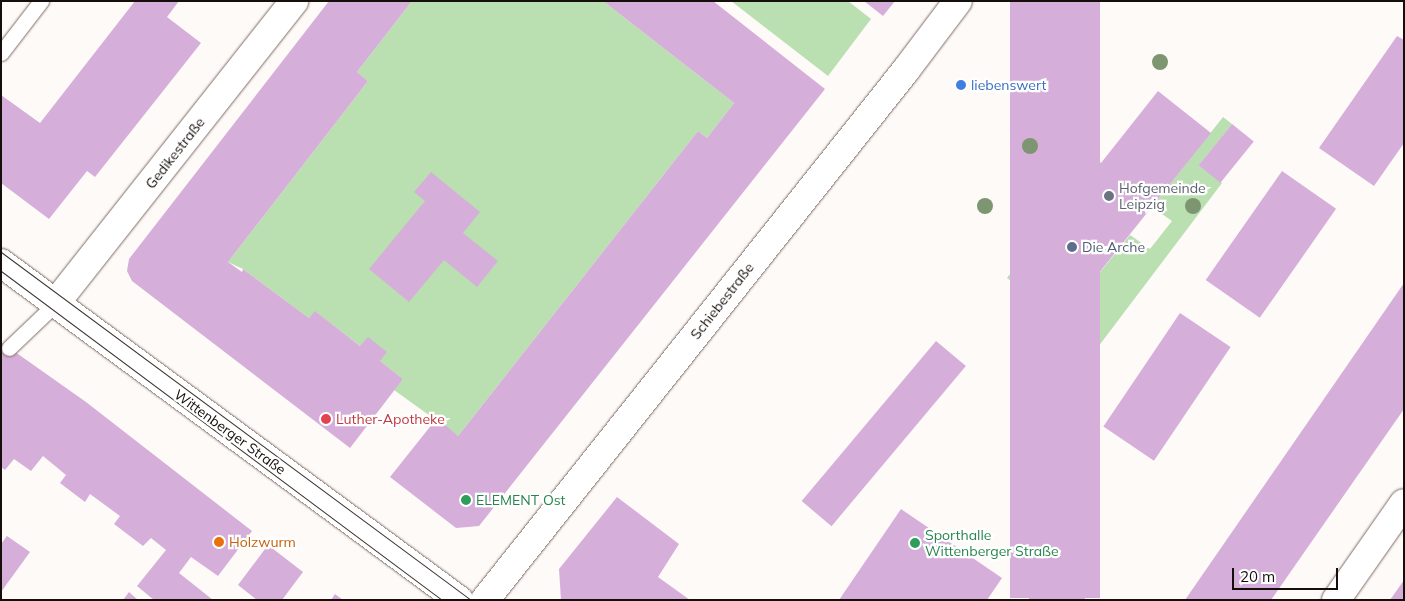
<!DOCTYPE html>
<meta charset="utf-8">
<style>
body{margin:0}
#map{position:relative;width:1405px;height:601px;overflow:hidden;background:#fefaf8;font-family:Mulish,sans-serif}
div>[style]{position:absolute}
.green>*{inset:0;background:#badfb1}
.building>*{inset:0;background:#d6aeda;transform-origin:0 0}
.roads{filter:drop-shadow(0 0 1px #7e6b62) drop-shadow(0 0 1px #7e6b62)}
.service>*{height:15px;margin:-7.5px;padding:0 7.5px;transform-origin:7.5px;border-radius:7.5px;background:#fff}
.minor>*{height:28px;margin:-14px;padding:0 14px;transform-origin:14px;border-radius:14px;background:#fff}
.secondary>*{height:28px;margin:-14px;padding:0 14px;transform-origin:14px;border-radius:14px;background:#fff}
.tram>*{height:1px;margin:-0.5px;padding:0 0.5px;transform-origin:0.5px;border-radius:0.5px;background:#3f3835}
.trees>*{width:16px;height:16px;margin:-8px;border-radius:50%;background:#7d9671}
.dots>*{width:14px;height:14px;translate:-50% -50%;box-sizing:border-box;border:2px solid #fff;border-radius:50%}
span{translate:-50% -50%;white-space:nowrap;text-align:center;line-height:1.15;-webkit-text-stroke:4.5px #fff;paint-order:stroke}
.shop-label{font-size:14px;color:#366cbe}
.left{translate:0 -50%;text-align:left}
.street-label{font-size:14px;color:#150e0b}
.worship-label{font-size:14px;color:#5b616d}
.service-label{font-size:14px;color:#4e5e75}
.health-label{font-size:14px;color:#be3a42}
.leisure-label{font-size:14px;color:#27864d}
.food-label{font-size:14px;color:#c56008}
.frame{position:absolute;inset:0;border:2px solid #150e0b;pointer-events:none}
.scale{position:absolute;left:1232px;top:568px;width:106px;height:22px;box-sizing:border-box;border:2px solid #150e0b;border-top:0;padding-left:6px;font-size:15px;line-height:18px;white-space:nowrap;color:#150e0b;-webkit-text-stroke:4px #fff;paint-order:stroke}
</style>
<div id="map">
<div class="green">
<div style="clip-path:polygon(412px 1px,603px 1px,734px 103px,707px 138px,698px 131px,458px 436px,394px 390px,403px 379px,316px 312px,309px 318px,243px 269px,228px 262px,368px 81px,357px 72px)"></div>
<div style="clip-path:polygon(731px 1px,848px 1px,871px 19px,828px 76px)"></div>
<div style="clip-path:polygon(1223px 117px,1232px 124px,1199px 165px,1222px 183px,1098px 347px,1007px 278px,1016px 266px,1070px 309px,1130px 235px,1150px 249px,1172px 221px,1152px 207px)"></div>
</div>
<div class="building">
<div style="clip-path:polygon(135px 1px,179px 1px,167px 17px,201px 43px,95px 177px,87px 171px,49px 219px,1px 183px,1px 95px,40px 123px)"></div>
<div style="clip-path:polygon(329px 1px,412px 1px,357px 72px,368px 81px,228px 262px,242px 272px,243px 269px,309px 318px,315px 311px,360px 346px,368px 337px,387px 352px,380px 361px,403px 379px,350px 448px,132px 281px,127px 271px,129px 259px)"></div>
<div style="clip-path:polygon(603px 1px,713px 1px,825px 89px,479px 526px,456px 528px,390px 477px,437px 418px,458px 436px,698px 131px,707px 138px,734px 103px)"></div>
<div style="clip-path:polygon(864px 1px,895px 1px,883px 16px)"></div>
<div style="left:1010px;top:1px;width:90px;height:597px"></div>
<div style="clip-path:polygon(1397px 36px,1404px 40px,1404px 143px,1374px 186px,1319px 148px)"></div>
<div style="clip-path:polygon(1158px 91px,1211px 133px,1070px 309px,1016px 266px,1066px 204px,1046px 188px,1080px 145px,1101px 163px)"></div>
<div style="left:1232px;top:124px;width:28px;height:53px;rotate:39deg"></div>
<div style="left:1282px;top:171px;width:66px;height:133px;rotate:35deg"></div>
<div style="clip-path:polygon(431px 172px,480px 212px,463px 233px,498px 261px,477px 287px,444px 260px,409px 302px,369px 269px,425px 201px,414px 192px)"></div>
<div style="clip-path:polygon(1404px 283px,1404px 409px,1271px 600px,1185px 600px)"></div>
<div style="left:1180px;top:313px;width:61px;height:137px;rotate:34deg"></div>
<div style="left:936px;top:341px;width:39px;height:209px;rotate:40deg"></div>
<div style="clip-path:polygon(1px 342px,86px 402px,252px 531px,218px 576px,191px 557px,179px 573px,213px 600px,154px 600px,137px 586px,166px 550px,151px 538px,143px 546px,114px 524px,120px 516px,90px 494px,85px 502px,60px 483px,66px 475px,43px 456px,31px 471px,14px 459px,5px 470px,1px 467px)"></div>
<div style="clip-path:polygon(617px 497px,679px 544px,658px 577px,690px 600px,561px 600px,559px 569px)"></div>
<div style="clip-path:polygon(901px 509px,1002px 578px,987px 600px,839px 600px)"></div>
<div style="clip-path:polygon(7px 536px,30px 552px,1px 592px,1px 544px)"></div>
<div style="clip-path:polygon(268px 545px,303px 572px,282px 600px,257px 600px,238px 585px)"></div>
<div style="clip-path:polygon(1048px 571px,1087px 600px,1028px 600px)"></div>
<div style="clip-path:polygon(1404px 580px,1404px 600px,1390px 600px)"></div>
<div style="clip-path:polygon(129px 592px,138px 600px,123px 600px)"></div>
<div style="clip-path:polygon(335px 594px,343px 600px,331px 600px)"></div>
</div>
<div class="roads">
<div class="service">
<div style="left:1px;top:53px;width:66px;rotate:-52.4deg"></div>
<div style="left:9px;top:348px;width:64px;rotate:-43.7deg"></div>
</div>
<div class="minor">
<div style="left:55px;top:304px;width:386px;rotate:-51.7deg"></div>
<div style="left:485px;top:600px;width:677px;rotate:-51.54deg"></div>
<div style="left:906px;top:70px;width:86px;rotate:-53deg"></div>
<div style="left:1336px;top:600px;width:118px;rotate:-55deg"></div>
</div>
<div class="secondary">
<div style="left:1px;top:263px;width:569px;rotate:36.35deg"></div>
</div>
</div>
<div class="tram">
<div style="left:1px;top:252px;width:585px;rotate:36.52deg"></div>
<div style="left:1px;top:271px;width:550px;rotate:36.72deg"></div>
</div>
<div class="trees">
<div style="left:1160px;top:62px"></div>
<div style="left:1030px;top:146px"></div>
<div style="left:985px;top:206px"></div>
<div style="left:1193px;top:206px"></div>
</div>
<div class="dots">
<div style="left:961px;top:85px;background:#3f7fe0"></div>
<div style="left:1109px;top:196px;background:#6b7280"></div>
<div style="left:1072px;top:247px;background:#5c6f8a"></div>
<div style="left:326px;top:419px;background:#e0444e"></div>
<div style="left:466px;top:500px;background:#2e9e5b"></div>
<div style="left:219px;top:542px;background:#e8710a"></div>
<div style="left:915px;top:543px;background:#2e9e5b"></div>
</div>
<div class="shop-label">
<span class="left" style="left:971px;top:85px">liebenswert</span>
</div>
<div class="street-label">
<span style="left:175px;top:153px;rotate:-52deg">Gedikestraße</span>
<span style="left:722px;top:301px;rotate:-52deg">Schiebestraße</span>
<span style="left:230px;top:432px;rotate:36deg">Wittenberger Straße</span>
</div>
<div class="worship-label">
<span class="left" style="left:1119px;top:196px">Hofgemeinde<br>Leipzig</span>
</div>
<div class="service-label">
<span class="left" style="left:1082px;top:247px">Die Arche</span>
</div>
<div class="health-label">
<span class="left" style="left:336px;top:419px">Luther-Apotheke</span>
</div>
<div class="leisure-label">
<span class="left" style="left:476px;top:500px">ELEMENT Ost</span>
<span class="left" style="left:925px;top:543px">Sporthalle<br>Wittenberger Straße</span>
</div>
<div class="food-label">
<span class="left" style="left:229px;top:542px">Holzwurm</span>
</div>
<div class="frame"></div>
<div class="scale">20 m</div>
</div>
